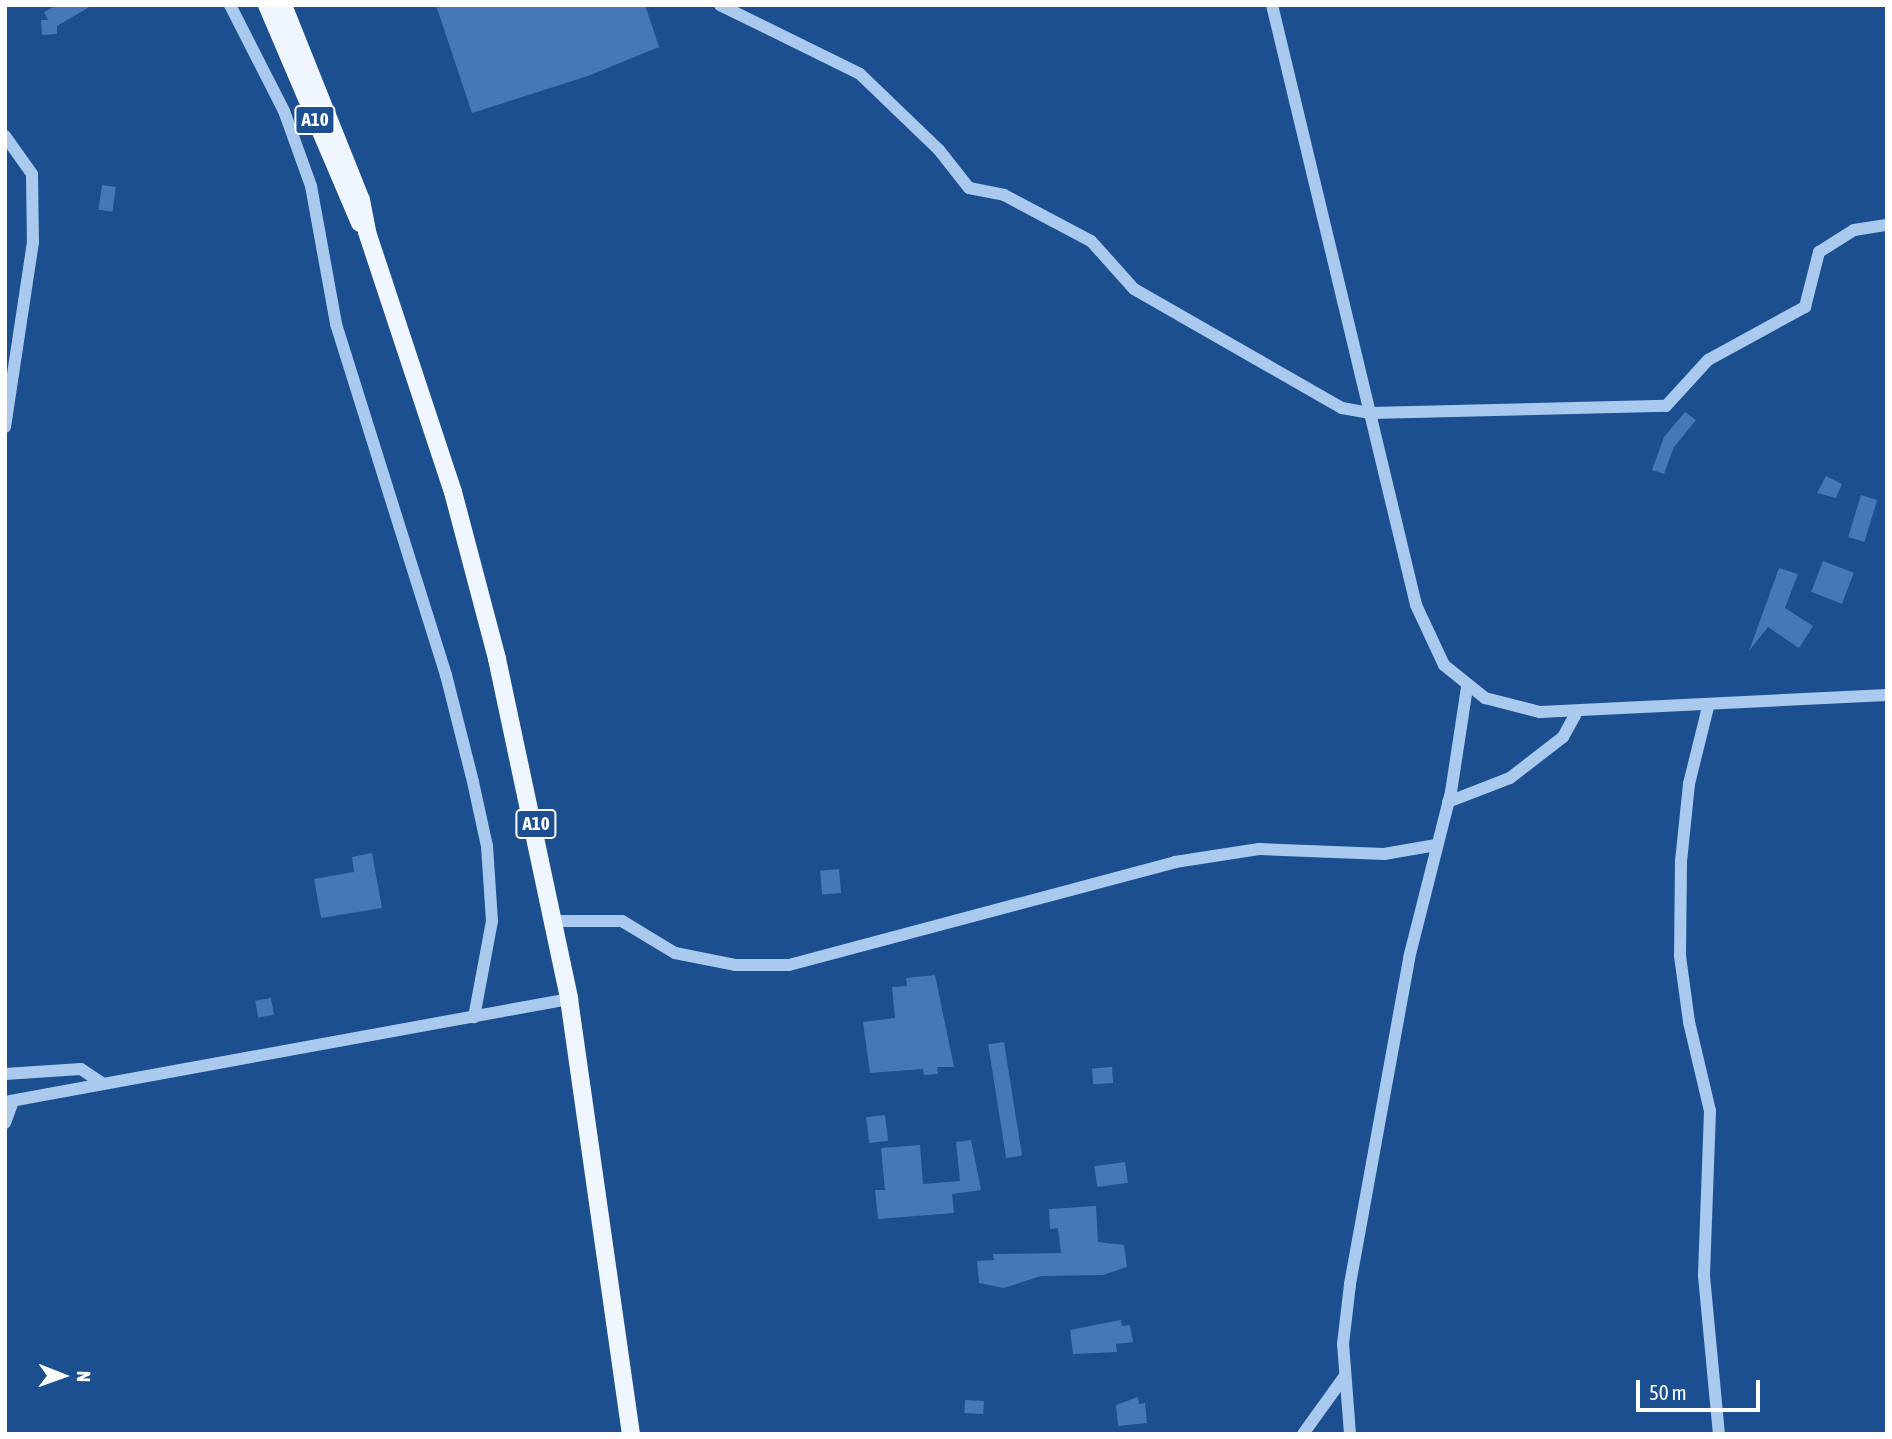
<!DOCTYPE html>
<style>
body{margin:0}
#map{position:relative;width:1892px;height:1439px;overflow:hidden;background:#1b4f8f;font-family:"Asap Condensed",sans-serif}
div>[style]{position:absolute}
.building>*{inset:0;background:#4478b7;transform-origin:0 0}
.minor>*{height:12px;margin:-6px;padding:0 6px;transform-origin:6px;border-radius:6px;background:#a9c9ee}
.major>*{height:18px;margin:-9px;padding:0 9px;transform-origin:9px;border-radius:9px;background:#f0f6ff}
span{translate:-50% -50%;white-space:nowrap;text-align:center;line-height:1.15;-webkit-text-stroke:6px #1b4f8f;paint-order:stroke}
.shield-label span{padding:2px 5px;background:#1b4f8f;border:2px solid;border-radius:5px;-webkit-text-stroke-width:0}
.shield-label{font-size:19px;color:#fff;font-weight:700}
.frame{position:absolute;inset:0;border:7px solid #fff;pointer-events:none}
.north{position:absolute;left:28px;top:1341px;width:70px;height:70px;-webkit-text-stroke:5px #1b4f8f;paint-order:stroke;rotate:91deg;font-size:19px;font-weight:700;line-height:28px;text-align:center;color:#fff}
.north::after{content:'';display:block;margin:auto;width:24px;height:32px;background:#fff;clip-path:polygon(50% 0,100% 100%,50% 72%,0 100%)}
.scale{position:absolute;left:1636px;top:1380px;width:124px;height:32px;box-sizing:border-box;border:4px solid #fff;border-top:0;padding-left:9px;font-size:21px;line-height:24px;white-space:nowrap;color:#fff;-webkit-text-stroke:5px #1b4f8f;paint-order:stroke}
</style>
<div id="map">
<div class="building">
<div style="clip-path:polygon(57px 5px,93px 5px,57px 26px,57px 34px,42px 35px,41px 20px,48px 20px,44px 12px)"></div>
<div style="clip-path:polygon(436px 5px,645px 5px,659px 47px,588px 76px,472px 113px)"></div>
<div style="left:102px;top:185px;width:14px;height:25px;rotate:8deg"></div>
<div style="clip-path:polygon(1685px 412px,1696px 420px,1674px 447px,1664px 474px,1652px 470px,1664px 437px)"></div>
<div style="clip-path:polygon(1826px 476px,1842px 484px,1836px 498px,1817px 493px)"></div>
<div style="left:1861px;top:495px;width:17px;height:44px;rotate:17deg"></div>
<div style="left:1823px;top:561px;width:33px;height:33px;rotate:21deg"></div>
<div style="clip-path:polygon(1779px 568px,1798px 574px,1785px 608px,1813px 626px,1799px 648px,1768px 627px,1749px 651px)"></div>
<div style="clip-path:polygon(372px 853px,382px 908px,321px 918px,314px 879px,354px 872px,352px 857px)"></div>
<div style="left:839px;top:869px;width:24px;height:19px;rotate:85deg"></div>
<div style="clip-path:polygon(935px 975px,954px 1067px,937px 1067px,938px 1074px,924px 1075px,923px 1069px,870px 1073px,863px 1022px,895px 1018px,892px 987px,907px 986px,906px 978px)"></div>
<div style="left:271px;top:998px;width:17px;height:16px;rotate:80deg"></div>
<div style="left:1004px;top:1042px;width:115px;height:16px;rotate:81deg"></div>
<div style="left:1112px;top:1067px;width:16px;height:20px;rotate:86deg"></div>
<div style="left:885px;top:1115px;width:26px;height:19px;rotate:83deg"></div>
<div style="clip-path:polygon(971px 1140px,981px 1190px,952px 1194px,954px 1213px,878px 1219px,875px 1190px,885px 1190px,881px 1148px,920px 1145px,923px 1184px,960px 1181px,956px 1142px)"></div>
<div style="left:1125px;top:1162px;width:21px;height:31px;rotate:82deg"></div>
<div style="clip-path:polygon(1096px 1206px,1098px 1242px,1124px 1245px,1127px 1267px,1103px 1275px,1041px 1276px,1004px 1288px,979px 1283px,977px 1261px,994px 1260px,993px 1254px,1061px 1253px,1058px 1228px,1050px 1229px,1049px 1209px)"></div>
<div style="clip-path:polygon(1121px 1320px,1122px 1326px,1130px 1325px,1133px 1342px,1116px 1344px,1117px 1352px,1073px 1354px,1070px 1330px)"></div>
<div style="clip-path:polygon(1138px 1397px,1139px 1404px,1145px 1403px,1147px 1423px,1118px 1426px,1116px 1405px)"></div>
<div style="left:965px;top:1400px;width:19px;height:13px;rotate:3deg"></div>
</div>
<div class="minor">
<div style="left:230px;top:5px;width:119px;rotate:63deg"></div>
<div style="left:284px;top:111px;width:80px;rotate:70.2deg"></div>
<div style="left:311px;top:186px;width:140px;rotate:79.7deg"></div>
<div style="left:336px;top:324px;width:368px;rotate:72.6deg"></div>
<div style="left:446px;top:675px;width:110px;rotate:75.8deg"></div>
<div style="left:473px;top:782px;width:66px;rotate:77.7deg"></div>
<div style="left:487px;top:846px;width:75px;rotate:86.2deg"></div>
<div style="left:492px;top:921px;width:98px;rotate:100.6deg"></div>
<div style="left:720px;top:5px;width:156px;rotate:26.2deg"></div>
<div style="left:860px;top:74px;width:110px;rotate:43.9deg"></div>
<div style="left:939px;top:150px;width:48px;rotate:51.7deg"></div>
<div style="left:969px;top:188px;width:36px;rotate:11deg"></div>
<div style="left:1004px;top:195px;width:98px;rotate:27.9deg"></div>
<div style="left:1091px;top:241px;width:64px;rotate:48.1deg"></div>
<div style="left:1134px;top:289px;width:240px;rotate:29.8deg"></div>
<div style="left:1342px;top:408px;width:29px;rotate:10deg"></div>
<div style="left:1371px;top:413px;width:295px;rotate:-1.4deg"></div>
<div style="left:1666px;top:406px;width:62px;rotate:-47.6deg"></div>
<div style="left:1708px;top:360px;width:111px;rotate:-28.7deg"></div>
<div style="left:1805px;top:307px;width:57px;rotate:-75.7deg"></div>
<div style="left:1819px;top:252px;width:41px;rotate:-32.2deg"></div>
<div style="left:1854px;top:230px;width:33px;rotate:-9deg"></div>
<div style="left:1272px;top:5px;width:617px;rotate:76.5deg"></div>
<div style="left:1416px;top:605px;width:66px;rotate:65deg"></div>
<div style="left:1444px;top:665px;width:53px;rotate:38.8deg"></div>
<div style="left:1485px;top:698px;width:57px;rotate:14.3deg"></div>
<div style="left:1540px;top:712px;width:347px;rotate:-2.8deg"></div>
<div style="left:5px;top:136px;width:47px;rotate:54.6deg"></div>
<div style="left:32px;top:174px;width:68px;rotate:89.2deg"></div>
<div style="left:33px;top:242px;width:187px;rotate:98.6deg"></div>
<div style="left:1708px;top:707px;width:79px;rotate:103.9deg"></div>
<div style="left:1689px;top:784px;width:78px;rotate:95.9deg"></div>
<div style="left:1681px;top:862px;width:94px;rotate:90.6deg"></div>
<div style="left:1680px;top:956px;width:67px;rotate:82.2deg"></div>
<div style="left:1689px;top:1022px;width:91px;rotate:76.7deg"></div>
<div style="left:1710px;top:1111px;width:165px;rotate:92.1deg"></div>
<div style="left:1704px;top:1276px;width:159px;rotate:84.6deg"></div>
<div style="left:1448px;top:802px;width:66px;rotate:-21.2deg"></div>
<div style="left:1510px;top:778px;width:67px;rotate:-37.7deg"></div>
<div style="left:1563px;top:737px;width:26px;rotate:-61deg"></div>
<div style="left:555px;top:921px;width:67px"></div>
<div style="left:622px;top:921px;width:62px;rotate:31.1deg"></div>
<div style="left:675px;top:953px;width:61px;rotate:11.3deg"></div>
<div style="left:735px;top:965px;width:54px"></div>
<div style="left:789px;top:965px;width:400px;rotate:-14.9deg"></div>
<div style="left:1175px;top:862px;width:85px;rotate:-8.8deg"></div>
<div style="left:1259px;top:849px;width:125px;rotate:2.3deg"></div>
<div style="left:1384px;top:854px;width:53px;rotate:-9.8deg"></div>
<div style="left:5px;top:1074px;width:76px;rotate:-3.8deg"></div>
<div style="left:81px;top:1069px;width:25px;rotate:34deg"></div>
<div style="left:5px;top:1102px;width:573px;rotate:-10.35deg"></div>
<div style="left:5px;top:1123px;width:23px;rotate:-70deg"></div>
<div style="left:1303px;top:1434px;width:70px;rotate:-54.3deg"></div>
<div style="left:1350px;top:1434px;width:90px;rotate:-94.4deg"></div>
<div style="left:1343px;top:1344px;width:60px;rotate:-83.3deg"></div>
<div style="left:1350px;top:1284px;width:331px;rotate:-79.7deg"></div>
<div style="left:1409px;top:958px;width:171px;rotate:-75.8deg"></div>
<div style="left:1451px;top:792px;width:106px;rotate:-81.3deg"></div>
</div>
<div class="major">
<div style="left:267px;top:5px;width:237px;rotate:66.9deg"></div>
<div style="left:283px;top:5px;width:210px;rotate:68.2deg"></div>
<div style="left:361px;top:200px;width:33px;rotate:79deg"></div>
<div style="left:367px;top:232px;width:274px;rotate:71.7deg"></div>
<div style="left:453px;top:492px;width:173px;rotate:75.2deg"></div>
<div style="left:497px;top:659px;width:348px;rotate:78deg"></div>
<div style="left:569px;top:999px;width:439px;rotate:81.9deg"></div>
</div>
<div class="shield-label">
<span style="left:315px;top:120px">A10</span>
<span style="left:536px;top:824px">A10</span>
</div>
<div class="frame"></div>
<div class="north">N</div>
<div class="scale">50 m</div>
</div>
